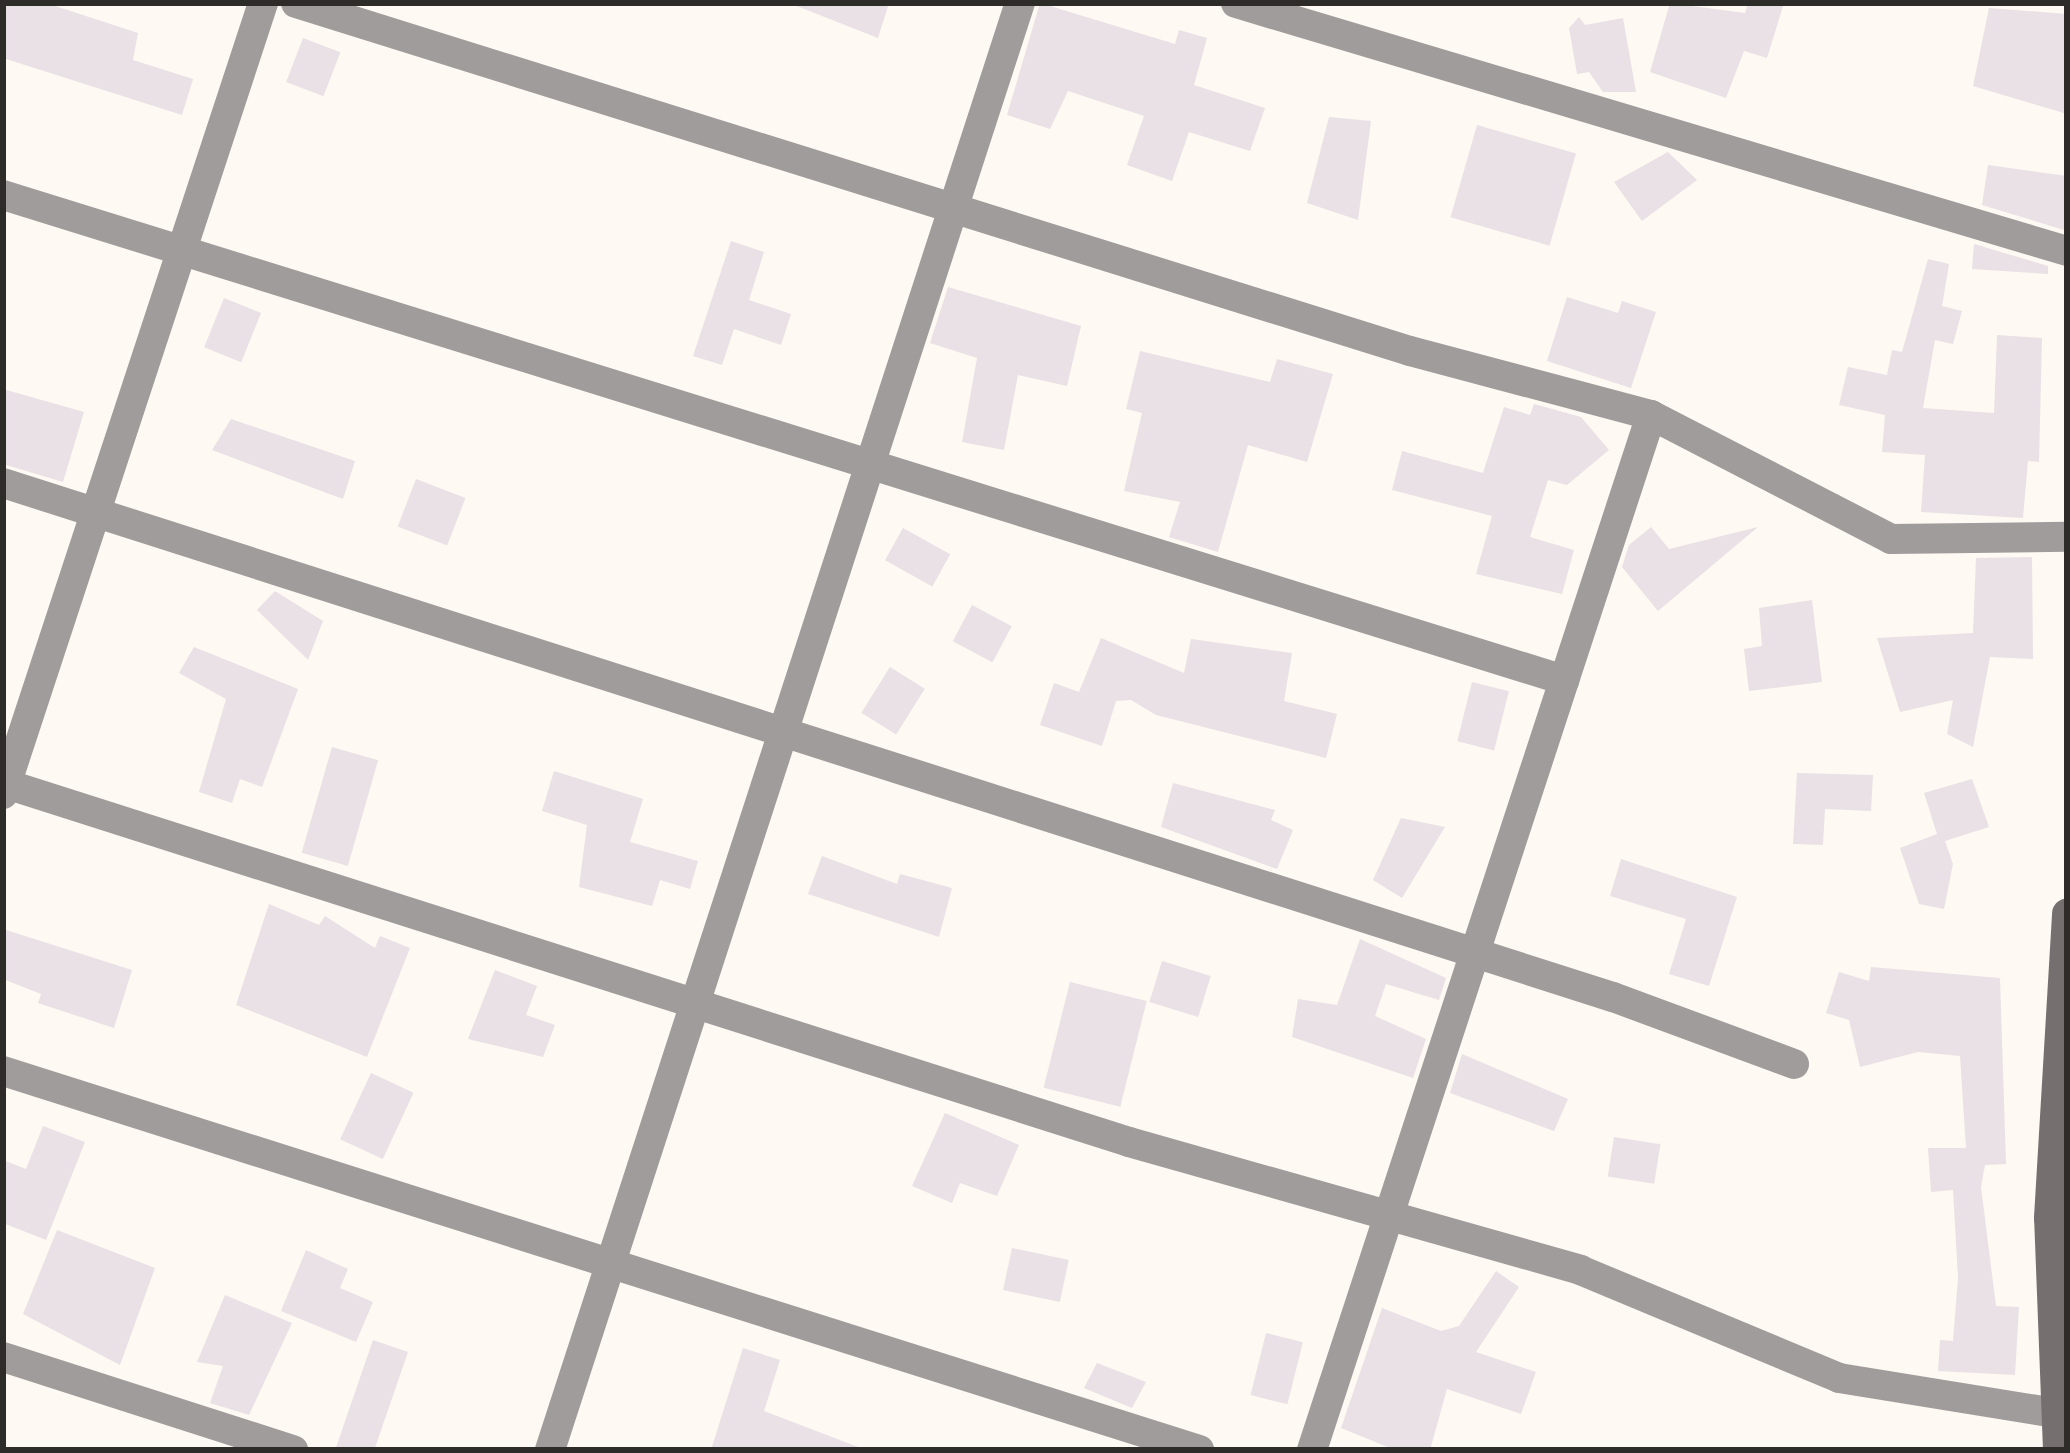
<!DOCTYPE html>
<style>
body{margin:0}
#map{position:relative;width:2070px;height:1453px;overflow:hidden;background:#fef9f2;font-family:"Varela Round",sans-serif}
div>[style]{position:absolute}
.building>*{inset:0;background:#e9e1e5;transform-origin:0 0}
.street>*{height:30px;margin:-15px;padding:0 15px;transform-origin:15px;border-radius:15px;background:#a09c9c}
.secondary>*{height:30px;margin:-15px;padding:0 15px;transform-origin:15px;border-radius:15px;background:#756f70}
span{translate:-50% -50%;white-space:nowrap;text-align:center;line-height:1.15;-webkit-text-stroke:9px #fff;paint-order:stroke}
.frame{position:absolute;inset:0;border:6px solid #2d2c29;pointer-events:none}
</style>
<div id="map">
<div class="building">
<div style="clip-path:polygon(3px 3px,46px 3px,138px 33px,133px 60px,193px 79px,182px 115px,3px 58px)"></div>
<div style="clip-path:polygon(789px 3px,889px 3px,878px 38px)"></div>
<div style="clip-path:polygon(1040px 3px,1175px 44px,1179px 30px,1207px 38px,1194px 85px,1265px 108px,1250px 151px,1189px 132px,1172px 181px,1127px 165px,1144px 116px,1068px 91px,1050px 129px,1007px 115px)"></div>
<div style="clip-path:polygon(1670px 3px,1745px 13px,1748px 3px,1784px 3px,1767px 58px,1744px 51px,1726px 98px,1650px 72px)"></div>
<div style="clip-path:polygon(1989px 8px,2067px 14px,2067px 114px,1973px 86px)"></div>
<div style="clip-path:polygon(1579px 17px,1585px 25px,1623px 18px,1636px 92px,1603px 92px,1589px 72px,1577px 74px,1569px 28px)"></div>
<div style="left:303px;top:38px;width:40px;height:47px;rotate:21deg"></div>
<div style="clip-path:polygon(1329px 117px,1371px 121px,1358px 220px,1307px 203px)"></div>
<div style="left:1477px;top:125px;width:103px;height:96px;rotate:16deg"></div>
<div style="clip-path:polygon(1668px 152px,1697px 180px,1642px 221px,1614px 182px)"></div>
<div style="clip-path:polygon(1988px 165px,2067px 176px,2064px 230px,1982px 205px)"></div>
<div style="clip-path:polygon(731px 241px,764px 252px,749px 300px,791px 314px,781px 345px,734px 329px,722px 365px,693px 356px)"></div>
<div style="clip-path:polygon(1974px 244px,2048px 266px,2048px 274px,1972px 269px)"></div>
<div style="clip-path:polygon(1928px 259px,1949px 264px,1942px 306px,1962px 311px,1953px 344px,1935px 340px,1923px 408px,1994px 413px,1997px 335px,2042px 338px,2039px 462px,2028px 461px,2023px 518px,1921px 512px,1925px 455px,1882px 452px,1885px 415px,1839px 405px,1848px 367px,1887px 375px,1892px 350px,1902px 352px)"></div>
<div style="clip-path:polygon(948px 287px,1081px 326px,1067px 386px,1018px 375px,1004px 450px,962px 442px,977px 358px,930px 343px)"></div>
<div style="clip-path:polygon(1567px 297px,1618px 313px,1622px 301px,1656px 312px,1631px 388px,1547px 361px)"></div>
<div style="left:224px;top:298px;width:40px;height:53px;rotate:22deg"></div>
<div style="clip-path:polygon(1140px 351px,1270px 382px,1277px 359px,1333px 374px,1307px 462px,1248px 445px,1218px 552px,1169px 537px,1180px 502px,1124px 491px,1142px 413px,1126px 409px)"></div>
<div style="clip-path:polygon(3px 389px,84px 412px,63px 482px,3px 464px)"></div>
<div style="clip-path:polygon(1534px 404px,1581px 417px,1609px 450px,1567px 485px,1548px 480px,1530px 537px,1574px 550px,1562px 594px,1476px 574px,1492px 516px,1392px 490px,1402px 451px,1483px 473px,1504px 407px,1530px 415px)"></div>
<div style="clip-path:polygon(231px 419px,355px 461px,343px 499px,212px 450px)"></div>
<div style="left:416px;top:479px;width:53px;height:51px;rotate:21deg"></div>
<div style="clip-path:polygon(1651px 527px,1669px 549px,1758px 527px,1658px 611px,1622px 567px,1629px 545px)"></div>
<div style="left:903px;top:528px;width:54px;height:37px;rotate:29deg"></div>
<div style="clip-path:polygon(2032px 557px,2033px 659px,1990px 657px,1973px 747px,1947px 734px,1953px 700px,1900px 712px,1877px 638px,1973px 633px,1976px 558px)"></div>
<div style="clip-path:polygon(275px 591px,323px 621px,308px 660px,257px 610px)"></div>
<div style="clip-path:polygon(1812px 600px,1822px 682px,1749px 691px,1744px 649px,1762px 646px,1759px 608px)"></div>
<div style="left:972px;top:605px;width:45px;height:41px;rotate:28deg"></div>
<div style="clip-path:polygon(1101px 638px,1184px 673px,1191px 639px,1292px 653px,1284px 701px,1337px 714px,1326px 758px,1156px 715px,1131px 700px,1116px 701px,1102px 746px,1040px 725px,1054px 683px,1079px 692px)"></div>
<div style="clip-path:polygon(194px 647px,298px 689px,262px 787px,240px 779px,232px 803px,199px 792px,226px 699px,179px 673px)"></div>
<div style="left:890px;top:667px;width:41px;height:54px;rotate:32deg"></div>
<div style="left:1472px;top:682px;width:38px;height:61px;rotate:14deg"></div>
<div style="left:332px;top:747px;width:48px;height:110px;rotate:16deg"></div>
<div style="clip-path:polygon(554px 771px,643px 799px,630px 842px,698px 861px,690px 889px,660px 880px,652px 906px,579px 887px,587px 825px,542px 811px)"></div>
<div style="clip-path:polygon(1797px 773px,1873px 775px,1871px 811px,1825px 809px,1823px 845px,1793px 844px)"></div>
<div style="clip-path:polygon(1972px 779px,1989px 827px,1945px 841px,1953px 864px,1944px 909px,1919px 904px,1900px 848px,1937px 834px,1924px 793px)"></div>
<div style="clip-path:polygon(1173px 783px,1275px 810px,1271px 820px,1293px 830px,1277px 869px,1161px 827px)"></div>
<div style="clip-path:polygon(1401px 818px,1445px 827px,1402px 898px,1373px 880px)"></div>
<div style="clip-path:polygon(822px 856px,897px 884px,900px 874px,952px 888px,939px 937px,808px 894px)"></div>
<div style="clip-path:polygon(1621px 859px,1737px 897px,1709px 986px,1669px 974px,1686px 919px,1610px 896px)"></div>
<div style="clip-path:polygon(269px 904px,319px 925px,325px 916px,375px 948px,380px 936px,410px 948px,367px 1057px,236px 1005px)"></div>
<div style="clip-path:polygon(3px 929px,132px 970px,114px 1028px,38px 1003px,41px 994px,3px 979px)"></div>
<div style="clip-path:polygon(1360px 939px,1446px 978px,1439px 1000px,1386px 984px,1375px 1016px,1426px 1039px,1413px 1078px,1292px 1037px,1298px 999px,1337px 1005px)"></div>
<div style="left:1162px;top:961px;width:51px;height:43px;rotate:17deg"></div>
<div style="clip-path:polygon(1871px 967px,2000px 978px,2006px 1164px,1985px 1165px,1981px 1187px,1996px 1306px,2019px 1307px,2015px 1375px,1938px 1371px,1940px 1340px,1953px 1341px,1958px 1278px,1953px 1190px,1931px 1192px,1928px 1148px,1966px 1148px,1960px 1056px,1918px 1052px,1860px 1067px,1849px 1020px,1826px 1013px,1839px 972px,1869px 981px)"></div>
<div style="clip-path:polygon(495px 970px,537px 986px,526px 1015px,555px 1025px,543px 1057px,468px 1039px)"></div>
<div style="left:1070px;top:982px;width:79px;height:109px;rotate:14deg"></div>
<div style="clip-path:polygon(1462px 1054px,1568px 1099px,1554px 1131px,1450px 1093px)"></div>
<div style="left:371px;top:1073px;width:47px;height:73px;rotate:25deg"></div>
<div style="clip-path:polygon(945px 1113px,1019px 1145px,997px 1196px,960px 1183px,952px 1203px,912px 1186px)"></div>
<div style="clip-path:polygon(43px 1126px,85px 1142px,46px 1240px,3px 1223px,3px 1160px,26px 1169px)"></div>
<div style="left:1614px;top:1137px;width:47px;height:40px;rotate:9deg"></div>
<div style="clip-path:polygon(57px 1230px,155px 1268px,120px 1365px,23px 1314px)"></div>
<div style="left:1012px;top:1248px;width:58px;height:43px;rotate:12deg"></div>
<div style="clip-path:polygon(306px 1250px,348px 1269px,340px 1288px,373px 1302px,356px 1342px,281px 1311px)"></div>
<div style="clip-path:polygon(1496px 1271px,1519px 1287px,1476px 1352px,1536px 1372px,1521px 1414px,1447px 1389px,1430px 1450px,1395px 1450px,1341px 1428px,1382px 1308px,1441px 1331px,1459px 1326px)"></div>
<div style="clip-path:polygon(225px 1295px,292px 1323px,249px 1415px,210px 1403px,223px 1366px,197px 1362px)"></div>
<div style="left:1266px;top:1333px;width:38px;height:64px;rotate:14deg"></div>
<div style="left:373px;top:1340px;width:37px;height:116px;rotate:19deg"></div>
<div style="clip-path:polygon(743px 1348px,780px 1360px,764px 1411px,866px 1450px,711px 1450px)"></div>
<div style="clip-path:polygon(1097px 1363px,1146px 1382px,1132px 1408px,1084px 1388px)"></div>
</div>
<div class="street">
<div style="left:296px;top:3px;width:1167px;rotate:17.35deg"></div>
<div style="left:1410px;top:351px;width:249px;rotate:14.9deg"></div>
<div style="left:1651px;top:415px;width:270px;rotate:27.3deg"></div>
<div style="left:1891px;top:539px;width:176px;rotate:-0.7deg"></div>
<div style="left:1236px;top:3px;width:867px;rotate:16.62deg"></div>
<div style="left:3px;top:195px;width:1635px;rotate:17.26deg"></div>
<div style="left:3px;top:483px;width:1690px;rotate:17.71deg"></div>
<div style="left:1613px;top:997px;width:193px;rotate:20.3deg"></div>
<div style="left:3px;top:783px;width:1182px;rotate:17.68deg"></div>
<div style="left:1129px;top:1142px;width:469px;rotate:15.8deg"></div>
<div style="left:1580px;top:1270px;width:281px;rotate:22.6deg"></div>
<div style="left:1839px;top:1378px;width:220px;rotate:9.2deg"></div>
<div style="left:3px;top:794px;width:833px;rotate:-71.8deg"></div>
<div style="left:3px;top:1071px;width:1255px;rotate:17.58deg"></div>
<div style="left:3px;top:1357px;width:305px;rotate:17.8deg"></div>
<div style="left:550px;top:1450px;width:1521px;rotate:-72.01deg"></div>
<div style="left:1312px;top:1450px;width:1089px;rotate:-71.86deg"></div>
</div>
<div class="secondary">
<div style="left:2058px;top:1450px;width:232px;rotate:-92.2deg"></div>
<div style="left:2049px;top:1218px;width:305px;rotate:-86.6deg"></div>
</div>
<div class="frame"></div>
</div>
